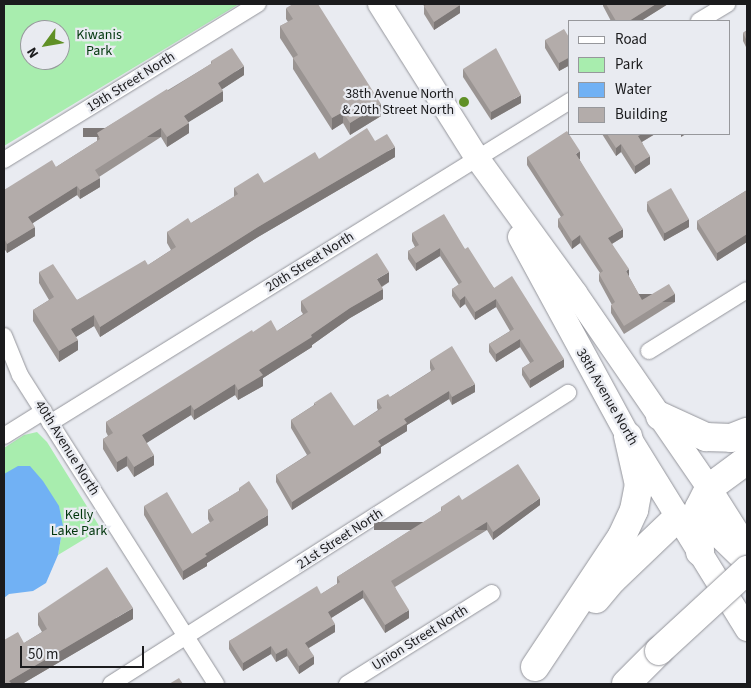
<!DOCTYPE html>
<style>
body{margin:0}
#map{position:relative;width:751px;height:688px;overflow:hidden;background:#e9ebf1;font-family:"Source Sans 3",sans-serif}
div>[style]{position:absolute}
.green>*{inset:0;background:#a8edae}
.water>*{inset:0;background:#71b1f4}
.roads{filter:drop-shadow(0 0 1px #94959b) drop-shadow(0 0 1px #94959b)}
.street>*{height:16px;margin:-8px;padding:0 8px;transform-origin:8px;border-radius:8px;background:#fff}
.secondary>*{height:24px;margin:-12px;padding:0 12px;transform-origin:12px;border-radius:12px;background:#fff}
.highway>*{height:28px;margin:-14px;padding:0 14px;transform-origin:14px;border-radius:14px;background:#fff}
.bridges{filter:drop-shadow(0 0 1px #94959b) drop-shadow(0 0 1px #94959b)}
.highway-bridge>*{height:28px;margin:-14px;padding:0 14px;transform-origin:14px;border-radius:14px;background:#fff}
.wall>*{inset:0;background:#9a9492}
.shaded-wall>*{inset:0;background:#7d7877;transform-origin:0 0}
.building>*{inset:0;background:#b3acaa;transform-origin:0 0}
.dots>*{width:14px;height:14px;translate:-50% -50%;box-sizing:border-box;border:2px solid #e9ebf1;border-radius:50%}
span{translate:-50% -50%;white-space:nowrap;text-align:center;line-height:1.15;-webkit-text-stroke:4.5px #e9ebf1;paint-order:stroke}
.park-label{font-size:14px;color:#00360c}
.street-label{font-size:14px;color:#1b1b1d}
.poi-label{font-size:14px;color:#1b1b1d}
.right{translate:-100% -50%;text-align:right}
.frame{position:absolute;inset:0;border:5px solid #1b1b1d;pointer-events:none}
.legend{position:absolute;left:568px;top:20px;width:162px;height:115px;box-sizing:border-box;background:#e9ebf1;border:1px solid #97989c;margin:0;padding:6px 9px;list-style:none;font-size:15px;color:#1b1b1d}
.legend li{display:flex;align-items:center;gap:10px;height:25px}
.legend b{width:25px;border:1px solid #97989c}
.north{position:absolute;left:20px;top:20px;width:50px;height:50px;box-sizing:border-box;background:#e9ebf1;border:1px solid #97989c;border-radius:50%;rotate:238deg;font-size:14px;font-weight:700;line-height:20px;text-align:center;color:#1b1b1d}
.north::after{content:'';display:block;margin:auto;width:18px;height:22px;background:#609026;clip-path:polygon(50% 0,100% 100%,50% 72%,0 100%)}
.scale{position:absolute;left:20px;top:646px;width:124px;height:22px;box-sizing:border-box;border:2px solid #1b1b1d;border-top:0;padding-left:6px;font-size:15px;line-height:18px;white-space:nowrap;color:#1b1b1d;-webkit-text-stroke:4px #e9ebf1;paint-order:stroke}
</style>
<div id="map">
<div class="green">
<div style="clip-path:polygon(evenodd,4px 4px,239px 4px,4px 146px,4px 4px,30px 30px,60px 30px,60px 60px,30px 60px,30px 30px)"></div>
<div style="clip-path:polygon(37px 432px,47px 442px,101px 529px,58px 555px,63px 526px,4px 474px,4px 448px,24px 435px)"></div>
</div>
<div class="water">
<div style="clip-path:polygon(18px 466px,30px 466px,43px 481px,59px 506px,63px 526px,58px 555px,46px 583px,33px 591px,9px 594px,4px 598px,4px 474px)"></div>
</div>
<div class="roads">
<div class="street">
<div style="left:699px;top:21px;width:33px;rotate:-31deg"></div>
<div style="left:4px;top:160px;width:298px;rotate:-31.6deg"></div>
<div style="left:4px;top:336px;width:42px;rotate:67.7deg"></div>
<div style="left:20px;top:375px;width:366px;rotate:57.6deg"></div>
<div style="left:649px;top:351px;width:115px;rotate:-31.9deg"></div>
<div style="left:50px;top:423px;width:612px;rotate:-31.77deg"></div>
<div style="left:4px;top:436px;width:47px;rotate:-32deg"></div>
<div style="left:111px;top:684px;width:542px;rotate:-32.49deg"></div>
<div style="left:347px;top:684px;width:171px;rotate:-32.1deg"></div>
</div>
<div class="secondary">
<div style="left:380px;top:4px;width:182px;rotate:57.8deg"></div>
<div style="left:477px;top:158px;width:167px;rotate:54deg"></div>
<div style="left:575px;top:293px;width:237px;rotate:55.5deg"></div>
<div style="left:709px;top:488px;width:71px;rotate:57.7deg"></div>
<div style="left:520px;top:237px;width:226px;rotate:61.5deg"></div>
<div style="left:628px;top:436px;width:227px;rotate:58.3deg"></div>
<div style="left:685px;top:518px;width:14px;rotate:12deg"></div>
<div style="left:699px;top:521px;width:13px;rotate:29deg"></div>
<div style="left:710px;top:527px;width:47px;rotate:44.1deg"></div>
</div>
<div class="highway">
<div style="left:660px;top:416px;width:51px;rotate:24.5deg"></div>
<div style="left:706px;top:437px;width:25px;rotate:2deg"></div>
<div style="left:731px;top:438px;width:17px;rotate:-21deg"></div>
<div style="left:700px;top:552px;width:44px;rotate:-91.3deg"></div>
<div style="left:699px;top:508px;width:22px;rotate:-63deg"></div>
<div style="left:709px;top:488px;width:47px;rotate:-36.4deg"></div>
<div style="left:596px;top:599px;width:26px;rotate:-50deg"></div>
<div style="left:613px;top:579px;width:90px;rotate:-43.6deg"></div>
<div style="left:535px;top:667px;width:157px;rotate:-56.4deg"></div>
<div style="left:622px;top:536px;width:29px;rotate:-65deg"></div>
<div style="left:634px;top:510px;width:25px;rotate:-79deg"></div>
<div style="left:639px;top:485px;width:50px;rotate:-102.7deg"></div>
<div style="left:626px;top:684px;width:47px;rotate:-45deg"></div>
</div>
</div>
<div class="bridges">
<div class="highway-bridge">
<div style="left:659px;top:651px;width:120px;rotate:-42.6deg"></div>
</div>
</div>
<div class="wall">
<div style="clip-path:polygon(423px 4px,459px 4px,460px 13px,434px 30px,424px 14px,424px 6px)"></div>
<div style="clip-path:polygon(603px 4px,668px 4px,641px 21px,611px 21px,603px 6px)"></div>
<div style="clip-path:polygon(286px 8px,381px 116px,350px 135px,343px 123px,332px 130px,293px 69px,293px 58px,280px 38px,280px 26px,288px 22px,286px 19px)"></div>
<div style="clip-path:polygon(747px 30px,747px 49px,743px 41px,743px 33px)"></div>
<div style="clip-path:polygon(570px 39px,570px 65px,559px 71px,545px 48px,545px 40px)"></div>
<div style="clip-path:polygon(211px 61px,244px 75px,222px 89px,223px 101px,188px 122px,189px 133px,167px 147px,161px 137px,99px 177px,100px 187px,80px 199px,77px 195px,33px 223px,35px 236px,7px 253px,4px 248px,4px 190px,56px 167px,97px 141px,97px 133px,211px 64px)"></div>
<div style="clip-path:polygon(463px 69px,521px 103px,491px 120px,463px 77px)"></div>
<div style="clip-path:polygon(602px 134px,655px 134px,642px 142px,650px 164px,635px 174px,621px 152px,616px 156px)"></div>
<div style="clip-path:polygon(375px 141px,395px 157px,258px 237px,100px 337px,94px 326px,76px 337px,78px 350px,59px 362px,33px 321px,33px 310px,49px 300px,39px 283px,39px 272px,77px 300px,148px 265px,171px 250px,167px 243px,167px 232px,191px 223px,234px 197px,234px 188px,264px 183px,319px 159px)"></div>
<div style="clip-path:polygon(527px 157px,580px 159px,579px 159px,623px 237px,612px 244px,629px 277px,642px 300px,675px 302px,624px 334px,611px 313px,611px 305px,612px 305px,599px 281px,599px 274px,600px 273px,580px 243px,572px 249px,558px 227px,558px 219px,561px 217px,527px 165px)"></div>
<div style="clip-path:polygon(747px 190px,747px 242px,717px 261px,697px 229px,697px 221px)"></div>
<div style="clip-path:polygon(647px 203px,689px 227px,664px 241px,647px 211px)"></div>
<div style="clip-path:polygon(412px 233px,465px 249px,494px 288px,564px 367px,530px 388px,522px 375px,522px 368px,530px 363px,520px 347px,496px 362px,489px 352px,489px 344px,510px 331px,496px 307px,475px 320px,465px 304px,460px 308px,452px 296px,452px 289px,459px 285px,440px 256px,416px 271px,408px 259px,408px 251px,415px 247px,412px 241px)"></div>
<div style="clip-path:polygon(389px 282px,382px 287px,383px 299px,350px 318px,312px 345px,312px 347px,263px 378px,263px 386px,238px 400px,235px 395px,194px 420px,191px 415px,146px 443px,154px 465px,134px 477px,127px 466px,117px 472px,103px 449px,103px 439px,108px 436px,106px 432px,106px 422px,253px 332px,277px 331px,303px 314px,301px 311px,301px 301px)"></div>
<div style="clip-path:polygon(430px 360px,475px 392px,452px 405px,449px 399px,407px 425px,407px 431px,381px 447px,381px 453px,292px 510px,276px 482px,276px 475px,307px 455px,291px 428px,291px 420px,314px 405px,314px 403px,354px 426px,378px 410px,377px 408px,377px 400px,390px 397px,431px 371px,430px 368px)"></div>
<div style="clip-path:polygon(239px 488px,268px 525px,207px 563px,207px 566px,183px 580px,144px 515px,144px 506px,192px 534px,210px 523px,208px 519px,208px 510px,239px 491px)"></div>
<div style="clip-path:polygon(462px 500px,540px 505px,493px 540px,487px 530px,395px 587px,409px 618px,385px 633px,363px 598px,331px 618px,335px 632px,309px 648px,314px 664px,299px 674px,287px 656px,276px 662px,271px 654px,243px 671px,229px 649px,229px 641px,321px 594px,337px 584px,337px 577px,441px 511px,441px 507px)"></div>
<div style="clip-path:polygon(38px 613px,133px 619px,22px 684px,4px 684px,24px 643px,42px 632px,38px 625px)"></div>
</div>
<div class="shaded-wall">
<div style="clip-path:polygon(656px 4px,668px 4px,641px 21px,629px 21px)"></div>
<div style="clip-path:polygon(460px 5px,460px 13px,434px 30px,434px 22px)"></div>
<div style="clip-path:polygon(570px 57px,570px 65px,559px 71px,559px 63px)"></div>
<div style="clip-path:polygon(244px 66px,244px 75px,218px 92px,218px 83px)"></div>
<div style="clip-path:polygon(223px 91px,223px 101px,184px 125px,184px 116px)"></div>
<div style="clip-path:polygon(521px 95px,521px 103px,491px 120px,491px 112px)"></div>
<div style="clip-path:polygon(381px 104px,381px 116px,350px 135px,350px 123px)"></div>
<div style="clip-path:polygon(343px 112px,343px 123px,332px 130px,332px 118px)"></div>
<div style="clip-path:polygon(189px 123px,189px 133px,167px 147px,167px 137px)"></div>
<div style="left:161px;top:128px;width:9px;height:78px;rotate:90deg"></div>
<div style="clip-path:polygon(642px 134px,655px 134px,638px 144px,638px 136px)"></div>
<div style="clip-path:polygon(681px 134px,686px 134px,681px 137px)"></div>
<div style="clip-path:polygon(621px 144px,621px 152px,616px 156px,616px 148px)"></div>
<div style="clip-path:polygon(395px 147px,395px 157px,258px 237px,100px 337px,100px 327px,258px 227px)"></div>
<div style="clip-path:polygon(580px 151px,580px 159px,576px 162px,576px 154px)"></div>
<div style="clip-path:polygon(650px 156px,650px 164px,635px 174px,635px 166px)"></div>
<div style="clip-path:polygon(100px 178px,100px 187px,80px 199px,80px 190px)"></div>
<div style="clip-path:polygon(77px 186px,77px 195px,28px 226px,28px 217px)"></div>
<div style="clip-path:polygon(689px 219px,689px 227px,664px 241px,664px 233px)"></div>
<div style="clip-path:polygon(35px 227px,35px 236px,7px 253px,7px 244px)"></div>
<div style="clip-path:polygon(623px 229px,623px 237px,608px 246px,608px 238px)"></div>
<div style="clip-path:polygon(747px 234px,747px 242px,717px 261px,717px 253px)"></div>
<div style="clip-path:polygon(580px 235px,580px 243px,572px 249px,572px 241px)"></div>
<div style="clip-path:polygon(440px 248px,440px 256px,416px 271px,416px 263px)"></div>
<div style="clip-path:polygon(629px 269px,629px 277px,626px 271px)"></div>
<div style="clip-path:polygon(389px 272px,389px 282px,377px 289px,377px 279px)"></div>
<div style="clip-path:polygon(383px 289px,383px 299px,350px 318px,312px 345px,312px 347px,263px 378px,263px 386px,238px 400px,238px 390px,259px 370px,350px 308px)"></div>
<div style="left:675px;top:294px;width:8px;height:60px;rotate:90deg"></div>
<div style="clip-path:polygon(465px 296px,465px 304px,460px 308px,460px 300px)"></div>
<div style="clip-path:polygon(496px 299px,496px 307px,475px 320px,475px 312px)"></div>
<div style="clip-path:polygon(94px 315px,94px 326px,71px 340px,71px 329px)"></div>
<div style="clip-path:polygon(520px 339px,520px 347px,496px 362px,496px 354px)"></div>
<div style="clip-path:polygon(78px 340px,78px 350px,59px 362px,59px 351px)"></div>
<div style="clip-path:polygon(564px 359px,564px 367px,530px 388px,530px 380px)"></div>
<div style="clip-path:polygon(235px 384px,235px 395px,194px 420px,194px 410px)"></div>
<div style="clip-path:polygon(475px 384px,475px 392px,452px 405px,452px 397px)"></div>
<div style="clip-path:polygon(449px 391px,449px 399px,407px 425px,407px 431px,381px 447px,381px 453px,292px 510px,292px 502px,378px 441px,404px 419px)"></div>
<div style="clip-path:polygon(191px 405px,191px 415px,142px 446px,142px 435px)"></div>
<div style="clip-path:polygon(154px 455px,154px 465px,134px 477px,134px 467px)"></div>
<div style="clip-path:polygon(127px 456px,127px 466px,117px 472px,117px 462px)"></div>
<div style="clip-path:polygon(540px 498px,540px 505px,493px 540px,493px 532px)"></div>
<div style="clip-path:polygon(268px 515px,268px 525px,207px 563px,207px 566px,183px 580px,183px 571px,205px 554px)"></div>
<div style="left:487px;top:522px;width:8px;height:113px;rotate:90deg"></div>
<div style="clip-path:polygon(363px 590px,363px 598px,328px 620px,328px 612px)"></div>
<div style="clip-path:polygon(133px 608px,133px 619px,22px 684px,9px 684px,9px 681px)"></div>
<div style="clip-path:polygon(409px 610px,409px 618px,385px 633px,385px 625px)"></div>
<div style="clip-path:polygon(335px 624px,335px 632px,305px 650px,305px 643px)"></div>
<div style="clip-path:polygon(271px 646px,271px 654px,243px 671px,243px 663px)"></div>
<div style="clip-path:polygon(287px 648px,287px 656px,276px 662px,276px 654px)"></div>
<div style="clip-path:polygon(314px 656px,314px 664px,299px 674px,299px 666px)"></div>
</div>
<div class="building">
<div style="clip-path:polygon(293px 4px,318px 4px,381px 104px,350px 123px,343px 112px,332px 118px,293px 58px,298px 55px,280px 26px,293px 19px,286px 8px)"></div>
<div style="clip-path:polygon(428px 4px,459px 4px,460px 5px,434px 22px,424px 6px)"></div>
<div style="clip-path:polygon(606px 4px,656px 4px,629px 21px,616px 21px)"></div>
<div style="clip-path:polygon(564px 29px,570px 39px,570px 57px,559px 63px,545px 40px)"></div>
<div style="clip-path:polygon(747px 30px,747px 41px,743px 33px)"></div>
<div style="clip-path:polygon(232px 48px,244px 66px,218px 83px,223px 91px,184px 116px,189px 123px,167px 137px,161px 128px,95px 170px,100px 178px,80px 190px,77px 186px,28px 217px,35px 227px,7px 244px,4px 238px,4px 190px,52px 160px,56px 167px,100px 139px,97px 133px,167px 89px,168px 91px,212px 63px,211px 61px)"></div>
<div style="clip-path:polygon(496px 48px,521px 95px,491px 112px,463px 69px)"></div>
<div style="clip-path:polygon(367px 128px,375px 141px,387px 134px,395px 147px,258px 227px,100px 327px,94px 315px,71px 329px,78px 340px,59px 351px,33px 310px,54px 297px,39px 272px,53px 264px,77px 300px,145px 260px,148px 265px,176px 247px,167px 232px,188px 218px,191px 223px,238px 194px,234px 188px,258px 173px,264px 183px,315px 152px,319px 159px)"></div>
<div style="clip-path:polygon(567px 131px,580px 151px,576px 154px,623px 229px,608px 238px,629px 269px,626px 271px,642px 300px,669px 284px,675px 294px,624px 326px,611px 305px,615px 302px,599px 274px,603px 271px,580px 235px,572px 241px,558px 219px,564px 215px,527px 157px)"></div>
<div style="clip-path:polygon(607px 134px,642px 134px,638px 136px,650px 156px,635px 166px,621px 144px,616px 148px)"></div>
<div style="left:671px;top:188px;width:36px;height:28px;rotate:60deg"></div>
<div style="clip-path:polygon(747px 190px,747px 234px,717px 253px,697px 221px)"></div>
<div style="clip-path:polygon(444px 214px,465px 249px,468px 247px,494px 288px,512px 276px,564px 359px,530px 380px,522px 368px,534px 361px,520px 339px,496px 354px,489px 344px,514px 329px,496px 299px,475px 312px,465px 296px,460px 300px,452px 289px,462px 282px,440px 248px,416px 263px,408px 251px,419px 245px,412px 233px)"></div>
<div style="clip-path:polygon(377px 253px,389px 272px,377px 279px,383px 289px,350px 308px,311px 335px,312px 337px,259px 370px,263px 375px,238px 390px,235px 384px,194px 410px,191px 405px,142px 435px,154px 455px,134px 467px,127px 456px,117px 462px,103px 439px,113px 433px,106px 422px,252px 330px,253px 332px,271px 320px,277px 331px,308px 312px,301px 301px)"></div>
<div style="clip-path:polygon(452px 346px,475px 384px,452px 397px,449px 391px,404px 419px,407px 423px,378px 441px,381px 445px,292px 502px,276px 475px,311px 453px,291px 420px,316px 404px,314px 403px,331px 392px,354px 426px,382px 408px,377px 400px,388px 394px,390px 397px,435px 369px,430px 360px)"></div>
<div style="clip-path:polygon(518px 464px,540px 498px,493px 532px,487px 522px,391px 581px,409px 610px,385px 625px,363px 590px,328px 612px,335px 624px,305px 643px,314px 656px,299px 666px,287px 648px,276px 654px,271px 646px,243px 663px,229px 641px,317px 586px,321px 594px,340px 582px,337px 577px,442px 510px,441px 507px,459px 495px,462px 500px)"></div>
<div style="clip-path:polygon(249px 481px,268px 510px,268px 515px,205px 554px,207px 556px,183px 571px,144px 506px,167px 492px,192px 534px,214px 520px,208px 510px,240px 490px,239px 488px)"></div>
<div style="clip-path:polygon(107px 567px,133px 608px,9px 681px,11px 683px,9px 684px,4px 684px,4px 640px,18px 632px,24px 643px,47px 629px,38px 613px)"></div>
<div style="clip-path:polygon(179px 678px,183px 684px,169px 684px)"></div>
</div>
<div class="dots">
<div style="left:464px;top:102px;background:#609026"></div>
</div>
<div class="park-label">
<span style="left:99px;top:43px">Kiwanis<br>Park</span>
<span style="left:79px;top:523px">Kelly<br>Lake Park</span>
</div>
<div class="street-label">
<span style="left:131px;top:82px;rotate:-32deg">19th Street North</span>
<span style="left:310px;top:262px;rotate:-32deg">20th Street North</span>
<span style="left:607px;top:397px;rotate:60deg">38th Avenue North</span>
<span style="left:67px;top:448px;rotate:58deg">40th Avenue North</span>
<span style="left:340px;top:539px;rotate:-33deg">21st Street North</span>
<span style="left:420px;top:638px;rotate:-32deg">Union Street North</span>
</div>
<div class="poi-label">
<span class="right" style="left:454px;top:102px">38th Avenue North<br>&amp; 20th Street North</span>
</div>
<div class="frame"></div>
<ul class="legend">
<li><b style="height:6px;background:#fff"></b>Road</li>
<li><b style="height:14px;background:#a8edae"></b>Park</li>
<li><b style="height:14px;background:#71b1f4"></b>Water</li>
<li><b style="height:14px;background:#b3acaa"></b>Building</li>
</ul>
<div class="north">N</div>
<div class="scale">50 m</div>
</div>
